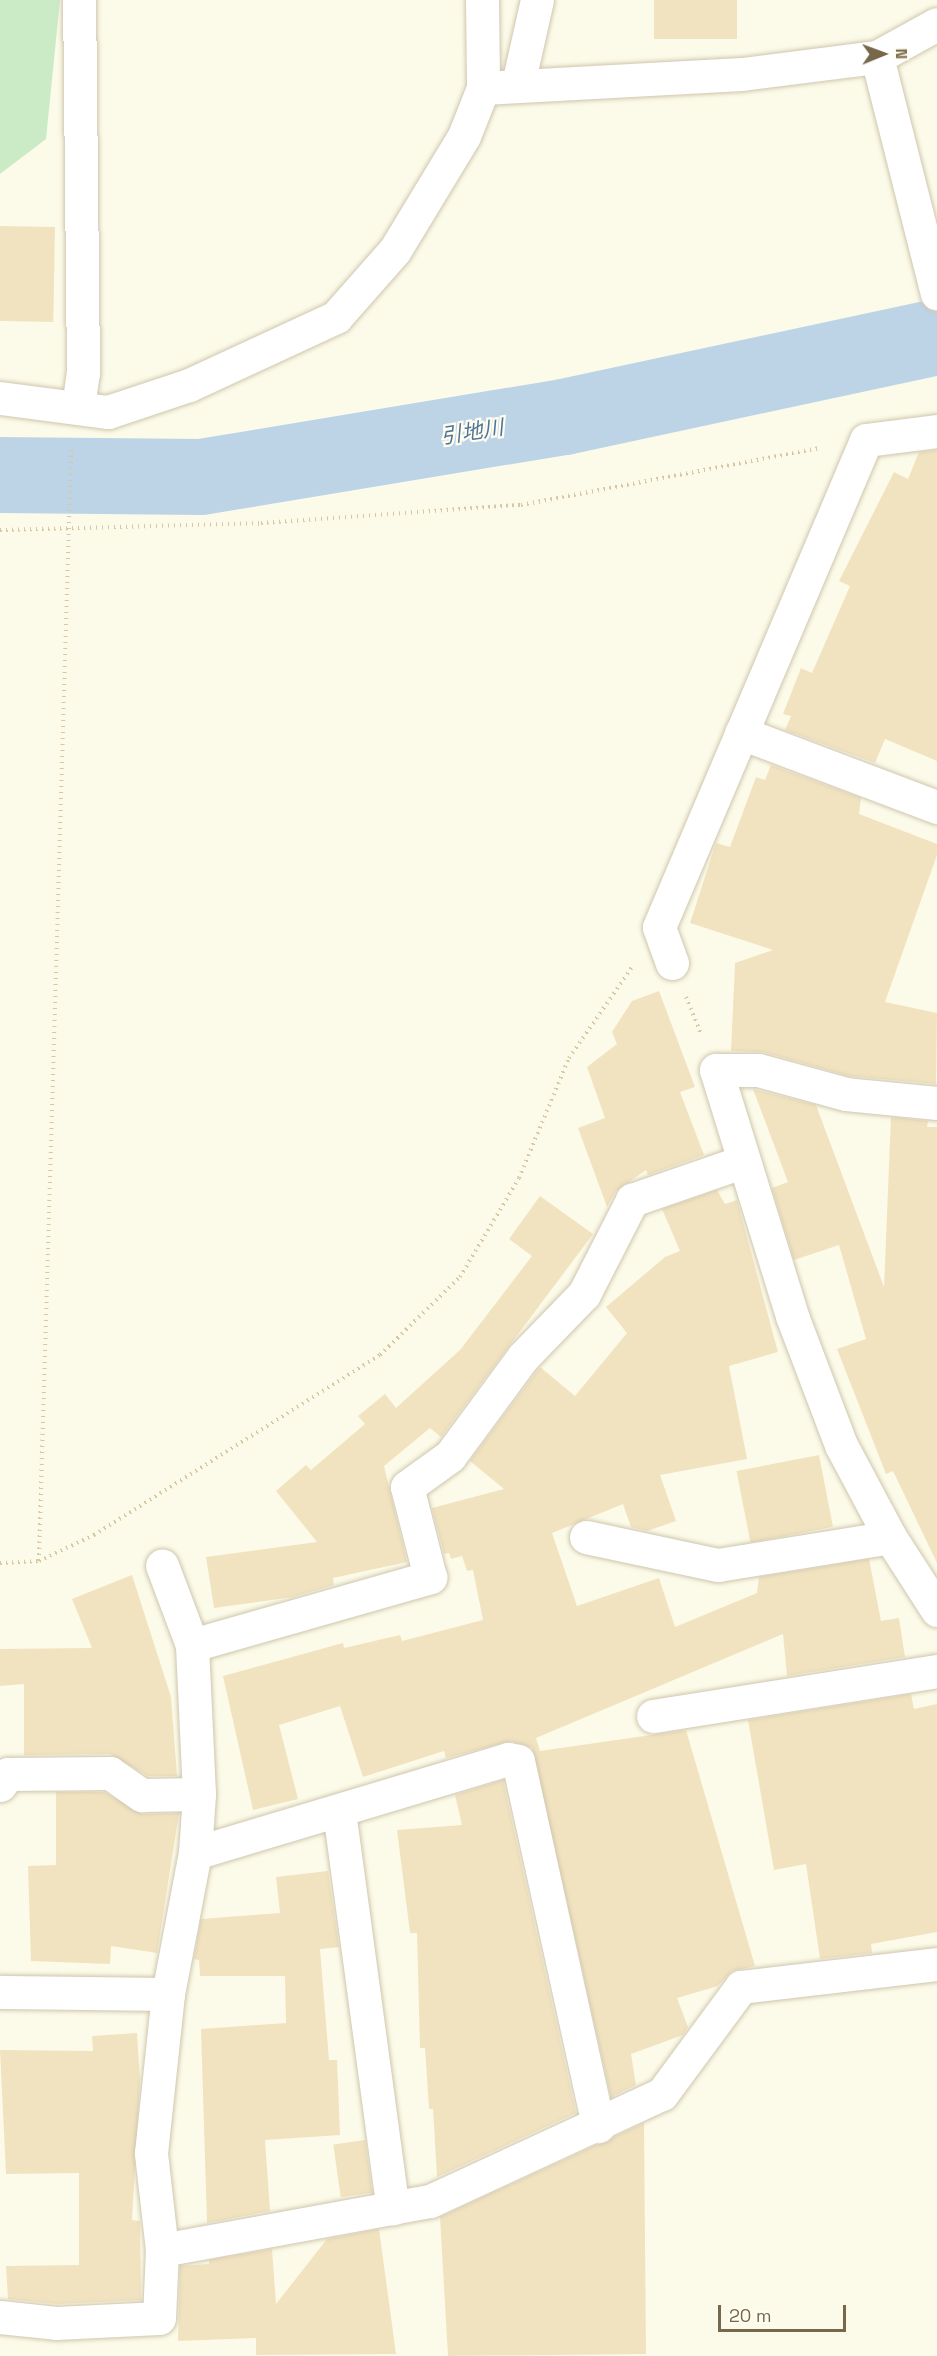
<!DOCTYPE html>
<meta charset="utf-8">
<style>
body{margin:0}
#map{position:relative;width:937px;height:2356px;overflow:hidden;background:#fcfbe9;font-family:"Space Grotesk","Noto Sans JP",sans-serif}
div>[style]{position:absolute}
.green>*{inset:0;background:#cbebc7}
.river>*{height:76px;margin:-38px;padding:0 38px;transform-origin:38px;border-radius:38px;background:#bdd4e7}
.building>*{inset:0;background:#f2e3c0;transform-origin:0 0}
.path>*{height:4px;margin-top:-2px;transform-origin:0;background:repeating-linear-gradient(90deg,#d7c7a3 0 1.5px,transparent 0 6px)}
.roads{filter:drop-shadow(0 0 2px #cfc6ae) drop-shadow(0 0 2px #cfc6ae)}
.minor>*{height:33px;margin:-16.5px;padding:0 16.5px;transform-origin:16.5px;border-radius:16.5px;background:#fff}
span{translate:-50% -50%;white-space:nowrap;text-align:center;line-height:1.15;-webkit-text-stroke:4.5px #fffdef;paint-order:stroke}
.water-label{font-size:21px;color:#4c7599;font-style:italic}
.north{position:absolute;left:853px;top:24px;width:60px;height:60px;-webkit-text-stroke:4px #fffdef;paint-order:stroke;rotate:89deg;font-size:16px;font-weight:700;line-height:24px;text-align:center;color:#77684c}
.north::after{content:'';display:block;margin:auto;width:21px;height:27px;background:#77684c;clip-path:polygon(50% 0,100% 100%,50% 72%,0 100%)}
.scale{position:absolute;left:718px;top:2305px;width:128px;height:27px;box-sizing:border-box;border:3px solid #77684c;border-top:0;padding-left:8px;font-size:18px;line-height:21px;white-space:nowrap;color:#77684c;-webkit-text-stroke:4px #fffdef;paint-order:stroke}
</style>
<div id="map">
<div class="green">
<div style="clip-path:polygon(0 0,60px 0,46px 139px,0 174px)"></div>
</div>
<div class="river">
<div style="left:0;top:475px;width:201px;rotate:0.6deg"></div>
<div style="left:201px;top:477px;width:368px;rotate:-9.4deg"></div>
<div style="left:564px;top:417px;width:381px;rotate:-12.1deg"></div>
</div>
<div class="building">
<div style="left:654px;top:0;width:83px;height:39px"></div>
<div style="left:0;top:226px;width:55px;height:95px;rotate:1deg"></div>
<div style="clip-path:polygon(937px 450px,937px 761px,885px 739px,875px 763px,785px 730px,791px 716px,783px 714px,801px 668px,812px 673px,850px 586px,839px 581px,894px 472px,908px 479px,919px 452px)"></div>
<div style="clip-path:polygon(771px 765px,861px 798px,859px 814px,937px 844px,937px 855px,885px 1002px,937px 1013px,936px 1084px,849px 1076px,763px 1052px,731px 1051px,735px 963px,773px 950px,690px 923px,716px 843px,730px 847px,756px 777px,765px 780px)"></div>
<div style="clip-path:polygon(659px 991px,695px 1087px,680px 1092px,704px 1155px,648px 1175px,646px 1170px,616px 1191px,607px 1207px,578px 1128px,605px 1118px,587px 1067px,617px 1044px,612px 1032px,632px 1001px)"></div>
<div style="clip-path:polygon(753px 1089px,816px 1105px,884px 1287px,891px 1117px,928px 1121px,927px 1127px,937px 1127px,937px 1563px,893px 1471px,886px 1474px,837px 1349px,866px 1339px,839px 1245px,794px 1260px,772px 1188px,788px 1182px)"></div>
<div style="clip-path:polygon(717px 1190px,725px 1204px,737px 1200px,778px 1352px,729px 1366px,747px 1459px,660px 1475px,676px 1521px,647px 1531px,631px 1527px,623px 1504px,552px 1533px,577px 1606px,659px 1578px,675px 1627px,757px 1593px,759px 1577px,869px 1559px,881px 1621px,899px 1618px,905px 1657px,787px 1676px,783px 1634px,536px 1738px,540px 1751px,686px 1730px,755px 1966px,732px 1971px,718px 1986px,677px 1998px,688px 2027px,683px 2035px,631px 2054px,636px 2085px,611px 2097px,532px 1748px,511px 1741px,446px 1758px,444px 1751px,363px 1777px,340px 1706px,279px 1725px,298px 1799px,253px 1810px,223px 1676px,343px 1643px,344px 1648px,400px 1635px,402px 1641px,483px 1620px,473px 1570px,467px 1571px,462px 1556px,451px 1559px,449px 1553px,444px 1554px,432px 1508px,504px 1489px,470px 1461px,540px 1367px,575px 1396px,627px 1333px,606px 1307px,665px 1257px,680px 1251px,662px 1209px)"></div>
<div style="clip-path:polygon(540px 1196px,593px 1234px,441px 1437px,430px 1428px,384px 1466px,407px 1562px,333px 1578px,334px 1585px,293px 1597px,214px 1608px,206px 1557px,317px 1542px,276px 1491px,306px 1465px,311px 1470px,365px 1424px,358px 1416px,385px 1394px,396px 1408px,460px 1350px,532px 1256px,509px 1239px)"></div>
<div style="left:819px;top:1455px;width:73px;height:84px;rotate:79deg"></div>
<div style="clip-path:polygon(132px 1575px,171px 1697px,177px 1776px,148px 1776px,110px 1754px,24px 1755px,24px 1684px,0 1686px,0 1649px,92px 1648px,72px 1599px)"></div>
<div style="clip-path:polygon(911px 1694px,914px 1709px,937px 1704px,937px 1932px,871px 1944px,872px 1953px,820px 1959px,806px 1864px,774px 1870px,748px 1720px)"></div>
<div style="clip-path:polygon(503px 1780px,576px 2113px,437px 2177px,433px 2109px,429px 2109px,425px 2048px,420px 2048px,417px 1933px,410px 1933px,397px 1830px,462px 1825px,455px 1795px)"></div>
<div style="clip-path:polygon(56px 1792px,104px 1792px,142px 1814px,179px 1813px,157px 1953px,111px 1946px,110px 1964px,31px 1961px,28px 1866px,56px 1865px)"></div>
<div style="clip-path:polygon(328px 1871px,339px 1947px,320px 1949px,329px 2060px,337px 2060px,340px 2135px,265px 2140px,270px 2211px,207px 2223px,201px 2029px,286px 2023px,285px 1976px,200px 1976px,199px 1960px,194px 1959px,201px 1919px,280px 1913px,276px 1877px)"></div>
<div style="clip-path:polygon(137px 2033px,140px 2081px,132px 2220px,140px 2221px,141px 2300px,57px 2304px,8px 2299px,6px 2266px,79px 2265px,79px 2173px,6px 2174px,0 2050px,93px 2051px,92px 2036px)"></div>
<div style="clip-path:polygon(644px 2123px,646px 2354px,448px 2356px,440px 2217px)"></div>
<div style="left:365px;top:2140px;width:53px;height:32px;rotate:82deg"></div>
<div style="clip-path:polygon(379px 2229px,396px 2354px,256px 2355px,256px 2338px,178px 2341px,180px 2266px,209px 2264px,209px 2260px,272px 2249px,276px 2304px,327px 2239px)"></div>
</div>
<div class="path">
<div style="left:0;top:530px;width:261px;rotate:-1.5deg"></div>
<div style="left:261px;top:523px;width:261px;rotate:-4deg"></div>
<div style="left:521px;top:505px;width:304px;rotate:-10.8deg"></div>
<div style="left:686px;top:997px;width:40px;rotate:68deg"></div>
<div style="left:39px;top:1561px;width:1114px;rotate:-88.35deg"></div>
<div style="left:0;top:1563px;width:39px;rotate:-3deg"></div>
<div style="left:39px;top:1561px;width:61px;rotate:-25.3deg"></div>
<div style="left:94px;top:1535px;width:338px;rotate:-32.2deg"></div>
<div style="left:380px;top:1355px;width:112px;rotate:-44.3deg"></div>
<div style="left:460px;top:1277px;width:115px;rotate:-59.2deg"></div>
<div style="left:519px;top:1178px;width:130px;rotate:-67.4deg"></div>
<div style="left:569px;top:1058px;width:111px;rotate:-55.3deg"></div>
</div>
<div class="roads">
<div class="minor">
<div style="left:482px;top:0;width:88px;rotate:89.3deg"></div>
<div style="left:877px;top:57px;width:68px;rotate:-28.8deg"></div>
<div style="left:518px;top:84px;width:86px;rotate:-77.3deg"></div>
<div style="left:0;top:398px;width:109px;rotate:7.4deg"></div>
<div style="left:108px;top:412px;width:85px;rotate:-18.4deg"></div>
<div style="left:189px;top:385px;width:162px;rotate:-24.8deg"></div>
<div style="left:336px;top:317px;width:89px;rotate:-48.6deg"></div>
<div style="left:395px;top:250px;width:133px;rotate:-58.8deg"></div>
<div style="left:464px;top:136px;width:52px;rotate:-68.4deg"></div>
<div style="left:483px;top:88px;width:259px;rotate:-3.1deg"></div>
<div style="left:742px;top:74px;width:136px;rotate:-7.2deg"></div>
<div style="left:877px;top:57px;width:244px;rotate:75.8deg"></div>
<div style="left:78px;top:407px;width:34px;rotate:-82deg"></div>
<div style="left:83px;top:373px;width:373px;rotate:-90.6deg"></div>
<div style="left:741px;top:733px;width:210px;rotate:20.7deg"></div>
<div style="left:672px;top:963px;width:38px;rotate:-110deg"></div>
<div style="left:659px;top:927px;width:529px;rotate:-66.97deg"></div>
<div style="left:866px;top:440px;width:72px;rotate:-7.2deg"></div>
<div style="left:937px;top:1103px;width:91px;rotate:-174.4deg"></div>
<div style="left:846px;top:1094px;width:91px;rotate:-164.7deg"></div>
<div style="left:758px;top:1070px;width:42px;rotate:180deg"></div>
<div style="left:716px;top:1070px;width:257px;rotate:72.8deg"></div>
<div style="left:792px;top:1316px;width:138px;rotate:69.2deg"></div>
<div style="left:841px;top:1445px;width:104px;rotate:62deg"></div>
<div style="left:890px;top:1537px;width:87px;rotate:57.2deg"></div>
<div style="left:586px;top:1537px;width:135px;rotate:12deg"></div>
<div style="left:718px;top:1565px;width:174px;rotate:-9.2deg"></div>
<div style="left:192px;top:1645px;width:248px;rotate:-15.9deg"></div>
<div style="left:430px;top:1577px;width:93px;rotate:-104.3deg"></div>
<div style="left:407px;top:1487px;width:53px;rotate:-35.8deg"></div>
<div style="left:450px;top:1456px;width:123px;rotate:-53.6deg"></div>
<div style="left:523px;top:1357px;width:88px;rotate:-45.9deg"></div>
<div style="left:584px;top:1294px;width:106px;rotate:-62.9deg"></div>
<div style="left:632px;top:1200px;width:116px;rotate:-19.1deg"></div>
<div style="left:653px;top:1716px;width:288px;rotate:-9deg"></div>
<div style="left:0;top:1785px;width:14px;rotate:-54deg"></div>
<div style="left:8px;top:1774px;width:102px;rotate:-0.6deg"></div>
<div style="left:110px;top:1773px;width:39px;rotate:35deg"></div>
<div style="left:142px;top:1795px;width:57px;rotate:-1deg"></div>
<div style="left:339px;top:1811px;width:401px;rotate:82.3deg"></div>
<div style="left:195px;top:1853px;width:327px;rotate:-16.7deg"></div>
<div style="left:508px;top:1759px;width:10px;rotate:11deg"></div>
<div style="left:518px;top:1761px;width:374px;rotate:77.6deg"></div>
<div style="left:0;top:1992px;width:168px;rotate:0.7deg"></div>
<div style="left:162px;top:2250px;width:272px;rotate:-10.4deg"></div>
<div style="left:430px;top:2201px;width:255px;rotate:-24.8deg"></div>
<div style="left:662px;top:2094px;width:133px;rotate:-53.6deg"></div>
<div style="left:741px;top:1987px;width:197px;rotate:-6.7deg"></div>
<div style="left:0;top:2317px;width:56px;rotate:6.1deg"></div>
<div style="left:56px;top:2323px;width:103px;rotate:-2.8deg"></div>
<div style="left:159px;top:2318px;width:68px;rotate:-87.5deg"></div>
<div style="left:162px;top:2250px;width:98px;rotate:-96.5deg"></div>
<div style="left:151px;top:2153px;width:160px;rotate:-83.9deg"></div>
<div style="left:168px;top:1994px;width:144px;rotate:-79.2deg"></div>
<div style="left:195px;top:1853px;width:59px;rotate:-86.1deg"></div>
<div style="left:199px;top:1794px;width:149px;rotate:-92.7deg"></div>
<div style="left:192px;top:1645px;width:85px;rotate:-110.6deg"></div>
</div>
</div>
<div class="water-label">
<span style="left:472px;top:432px;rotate:-9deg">引地川</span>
</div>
<div class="north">N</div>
<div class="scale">20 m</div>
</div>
